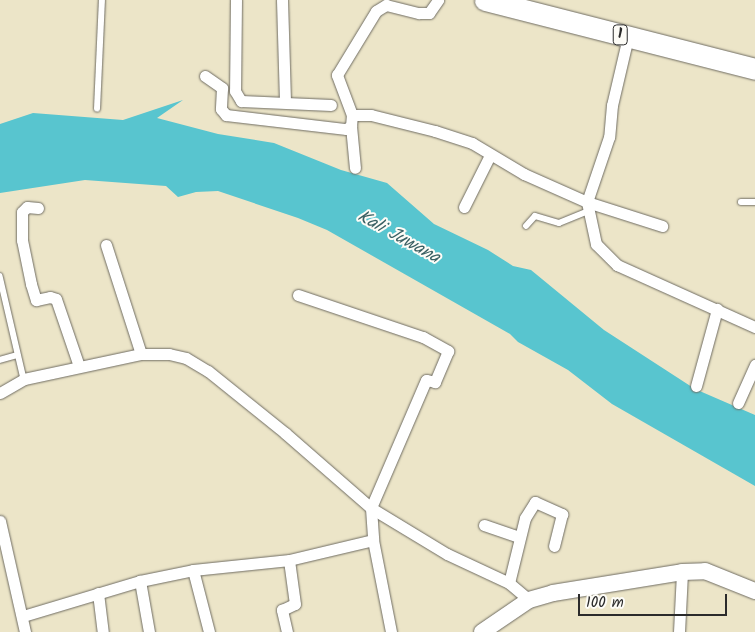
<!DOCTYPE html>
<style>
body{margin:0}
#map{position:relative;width:755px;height:632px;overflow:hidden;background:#ece5c8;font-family:Kalam,sans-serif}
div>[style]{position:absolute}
.water>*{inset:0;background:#58c5cf}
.roads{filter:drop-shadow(0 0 1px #6f6c62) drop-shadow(0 0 1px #6f6c62)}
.lane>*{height:5.5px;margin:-2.75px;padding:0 2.75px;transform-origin:2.75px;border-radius:2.75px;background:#fff}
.street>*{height:11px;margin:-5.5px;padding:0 5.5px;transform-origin:5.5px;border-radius:5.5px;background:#fff}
.secondary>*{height:16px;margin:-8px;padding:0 8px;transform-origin:8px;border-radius:8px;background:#fff}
.highway>*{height:21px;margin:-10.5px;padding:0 10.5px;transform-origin:10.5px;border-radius:10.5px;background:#fff}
span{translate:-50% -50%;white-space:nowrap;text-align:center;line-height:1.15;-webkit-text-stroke:4px #fdfcf7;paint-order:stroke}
.shield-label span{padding:1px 4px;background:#fdfcf7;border:1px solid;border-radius:4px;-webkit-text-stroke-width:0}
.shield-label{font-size:15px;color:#2b2b2b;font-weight:700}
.water-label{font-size:18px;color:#3b6164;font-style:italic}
.scale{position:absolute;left:578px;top:594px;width:149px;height:22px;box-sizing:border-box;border:2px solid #2b2b2b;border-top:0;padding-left:6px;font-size:15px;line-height:18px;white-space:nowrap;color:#2b2b2b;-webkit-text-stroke:4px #fdfcf7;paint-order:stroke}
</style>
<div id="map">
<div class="water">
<div style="clip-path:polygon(183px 100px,157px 118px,218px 134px,274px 143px,341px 170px,387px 183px,434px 224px,488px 250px,513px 266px,531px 270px,604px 330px,695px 389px,755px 415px,755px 486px,612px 404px,568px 370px,518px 342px,510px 334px,327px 230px,298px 218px,218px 191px,196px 192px,178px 197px,166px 186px,85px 180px,0 193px,0 124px,33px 113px,123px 120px)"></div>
</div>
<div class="roads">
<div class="lane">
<div style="left:97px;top:109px;width:109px;rotate:-87.4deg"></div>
<div style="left:741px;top:202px;width:14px"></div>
<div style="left:526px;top:226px;width:13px;rotate:-48deg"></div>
<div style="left:535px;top:216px;width:25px;rotate:16deg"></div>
<div style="left:559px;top:223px;width:32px;rotate:-22deg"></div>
<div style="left:0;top:276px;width:106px;rotate:76.9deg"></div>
<div style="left:0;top:360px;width:18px;rotate:-16deg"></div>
</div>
<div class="street">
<div style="left:236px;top:0;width:91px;rotate:90.6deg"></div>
<div style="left:235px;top:91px;width:12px;rotate:59deg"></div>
<div style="left:241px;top:101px;width:90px;rotate:2.5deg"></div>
<div style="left:282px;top:0;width:102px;rotate:88.3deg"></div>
<div style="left:628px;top:37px;width:70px;rotate:103.2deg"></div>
<div style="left:612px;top:105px;width:32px;rotate:95deg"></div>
<div style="left:609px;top:137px;width:69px;rotate:108.7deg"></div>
<div style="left:587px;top:202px;width:43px;rotate:77.9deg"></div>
<div style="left:596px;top:244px;width:30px;rotate:45deg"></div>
<div style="left:617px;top:265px;width:151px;rotate:24.2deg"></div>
<div style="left:205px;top:76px;width:21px;rotate:35deg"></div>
<div style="left:222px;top:88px;width:21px;rotate:93deg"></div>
<div style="left:221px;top:109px;width:8px;rotate:50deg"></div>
<div style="left:226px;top:115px;width:121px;rotate:6.7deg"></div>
<div style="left:346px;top:129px;width:6px;rotate:-31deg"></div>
<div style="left:351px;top:126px;width:11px;rotate:-85deg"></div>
<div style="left:352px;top:115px;width:19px"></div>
<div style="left:371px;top:115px;width:66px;rotate:14deg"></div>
<div style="left:435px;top:131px;width:39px;rotate:18deg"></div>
<div style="left:472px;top:143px;width:61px;rotate:30.8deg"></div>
<div style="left:524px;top:174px;width:69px;rotate:24deg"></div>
<div style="left:587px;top:202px;width:79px;rotate:17.7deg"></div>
<div style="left:352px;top:115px;width:43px;rotate:-110.6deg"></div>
<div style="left:337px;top:75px;width:75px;rotate:-58.6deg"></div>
<div style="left:376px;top:11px;width:12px;rotate:-31deg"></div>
<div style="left:386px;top:5px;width:34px;rotate:14deg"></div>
<div style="left:419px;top:13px;width:10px"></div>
<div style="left:429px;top:13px;width:16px;rotate:-55deg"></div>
<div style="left:351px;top:126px;width:42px;rotate:84.6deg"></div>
<div style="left:464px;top:207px;width:58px;rotate:-63.4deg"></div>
<div style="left:38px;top:208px;width:11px;rotate:-175deg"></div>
<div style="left:27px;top:207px;width:7px;rotate:135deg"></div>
<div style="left:22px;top:212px;width:28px;rotate:90deg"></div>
<div style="left:22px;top:240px;width:45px;rotate:78.4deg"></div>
<div style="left:31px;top:284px;width:17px;rotate:73deg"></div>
<div style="left:36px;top:300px;width:14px;rotate:-12deg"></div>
<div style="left:50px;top:297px;width:6px;rotate:18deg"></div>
<div style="left:56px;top:299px;width:71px;rotate:71.1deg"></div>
<div style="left:106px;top:245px;width:114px;rotate:72.2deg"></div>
<div style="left:298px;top:295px;width:132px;rotate:18.6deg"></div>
<div style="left:423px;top:337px;width:29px;rotate:29deg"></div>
<div style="left:448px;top:351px;width:34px;rotate:113deg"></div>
<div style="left:435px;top:382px;width:9px;rotate:-167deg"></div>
<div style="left:426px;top:380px;width:139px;rotate:113.3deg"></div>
<div style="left:371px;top:508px;width:32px;rotate:86deg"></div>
<div style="left:373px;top:540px;width:94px;rotate:78.9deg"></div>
<div style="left:696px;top:386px;width:80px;rotate:-74.7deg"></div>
<div style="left:0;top:393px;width:28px;rotate:-30deg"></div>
<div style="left:24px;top:379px;width:120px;rotate:-12.1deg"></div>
<div style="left:141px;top:354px;width:28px"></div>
<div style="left:169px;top:354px;width:17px;rotate:13deg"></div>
<div style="left:186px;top:358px;width:26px;rotate:31deg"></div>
<div style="left:208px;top:371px;width:99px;rotate:38.8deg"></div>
<div style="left:285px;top:433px;width:114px;rotate:41.1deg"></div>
<div style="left:371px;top:508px;width:89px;rotate:31.2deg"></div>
<div style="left:447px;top:554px;width:68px;rotate:25.1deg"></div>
<div style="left:509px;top:583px;width:26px;rotate:40deg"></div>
<div style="left:738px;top:403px;width:42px;rotate:-65.9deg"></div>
<div style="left:0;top:521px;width:114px;rotate:77.3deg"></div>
<div style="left:484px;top:525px;width:37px;rotate:19deg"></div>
<div style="left:193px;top:570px;width:64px;rotate:75.5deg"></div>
<div style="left:509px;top:583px;width:67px;rotate:-76.2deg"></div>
<div style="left:525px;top:518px;width:19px;rotate:-58deg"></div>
<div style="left:535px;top:502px;width:30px;rotate:24deg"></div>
<div style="left:562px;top:514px;width:33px;rotate:104deg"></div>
<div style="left:98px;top:593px;width:39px;rotate:83deg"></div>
<div style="left:23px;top:616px;width:122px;rotate:-16.7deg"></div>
<div style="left:149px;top:632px;width:52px;rotate:-100deg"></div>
<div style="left:140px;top:581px;width:54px;rotate:-11.7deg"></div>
<div style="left:193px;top:570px;width:97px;rotate:-5.9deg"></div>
<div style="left:289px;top:560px;width:86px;rotate:-13.4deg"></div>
<div style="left:287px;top:632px;width:23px;rotate:-103deg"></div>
<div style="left:282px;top:610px;width:14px;rotate:-25deg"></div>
<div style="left:295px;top:604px;width:44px;rotate:-97.8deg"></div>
<div style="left:679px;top:632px;width:60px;rotate:-87.1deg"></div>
</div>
<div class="secondary">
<div style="left:482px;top:632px;width:57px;rotate:-34.2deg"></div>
<div style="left:529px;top:600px;width:25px;rotate:-16deg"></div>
<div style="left:553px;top:593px;width:131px;rotate:-9.2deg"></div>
<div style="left:682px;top:572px;width:23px;rotate:-2deg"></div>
<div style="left:705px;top:571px;width:54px;rotate:21.8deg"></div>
</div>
<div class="highway">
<div style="left:485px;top:0;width:279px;rotate:14.3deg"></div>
</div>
</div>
<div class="shield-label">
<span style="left:620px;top:35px">1</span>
</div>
<div class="water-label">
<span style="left:398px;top:238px;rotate:29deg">Kali Juwana</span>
</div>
<div class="scale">100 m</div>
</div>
